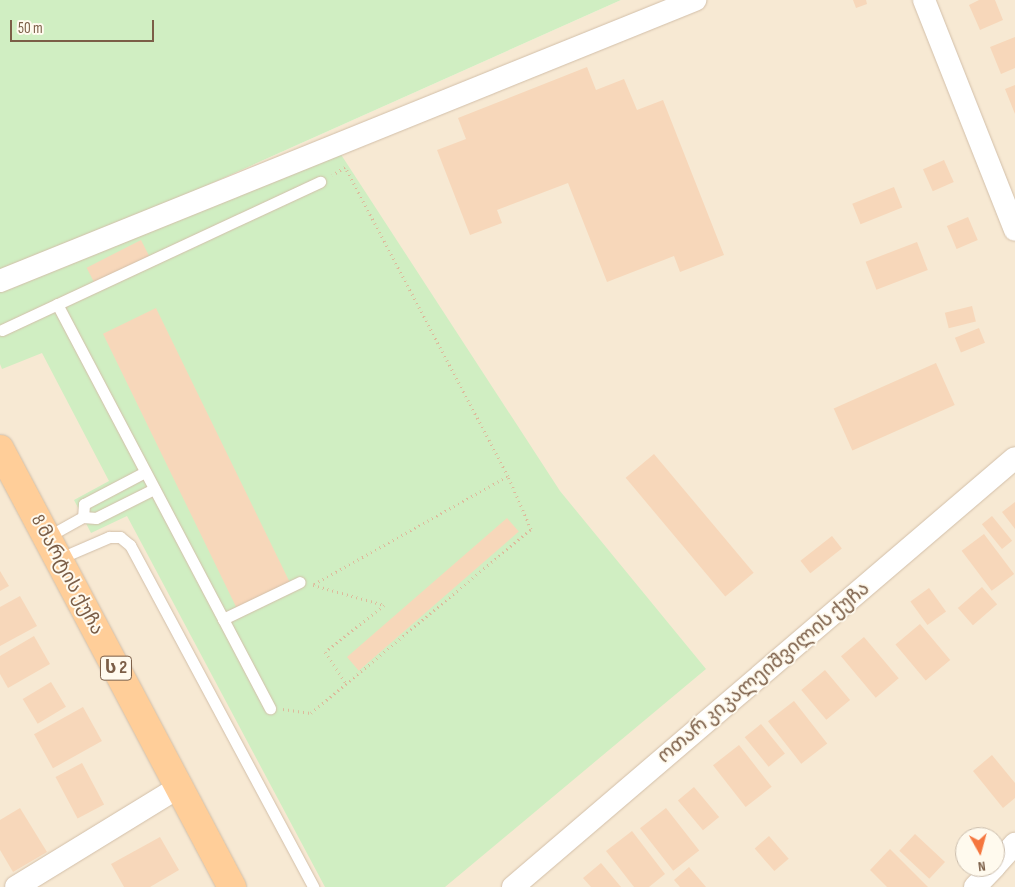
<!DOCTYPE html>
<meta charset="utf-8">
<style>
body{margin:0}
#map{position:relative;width:1015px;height:887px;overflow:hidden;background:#fef7e5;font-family:"Sofia Sans Condensed","Noto Sans Georgian",sans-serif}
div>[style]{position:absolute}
.residential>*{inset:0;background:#f7e9d3}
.green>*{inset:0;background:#d0eec2}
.building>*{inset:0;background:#f7d7ba;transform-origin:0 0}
.path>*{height:3px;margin-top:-1.5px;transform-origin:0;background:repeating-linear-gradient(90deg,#ddba9c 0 1px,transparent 0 5px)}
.roads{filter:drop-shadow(0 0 1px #d2bfa9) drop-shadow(0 0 1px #d2bfa9)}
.service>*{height:11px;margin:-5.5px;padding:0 5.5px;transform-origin:5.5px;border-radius:5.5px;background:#fff}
.minor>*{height:22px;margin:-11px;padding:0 11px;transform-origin:11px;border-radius:11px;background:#fff}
.trunk>*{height:28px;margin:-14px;padding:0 14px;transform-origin:14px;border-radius:14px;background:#ffce99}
span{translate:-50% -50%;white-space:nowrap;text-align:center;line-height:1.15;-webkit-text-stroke:4px #fffaee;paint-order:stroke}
.shield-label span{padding:1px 4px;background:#fffaee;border:1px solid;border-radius:4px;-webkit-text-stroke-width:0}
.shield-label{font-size:18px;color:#7b5e47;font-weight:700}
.street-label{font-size:19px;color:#7b5e47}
.north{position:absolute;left:955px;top:827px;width:50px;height:50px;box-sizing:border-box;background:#fffaee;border:1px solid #cabcab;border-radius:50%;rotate:173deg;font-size:14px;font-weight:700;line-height:20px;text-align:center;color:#7b5e47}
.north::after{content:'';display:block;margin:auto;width:18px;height:22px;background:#f5763e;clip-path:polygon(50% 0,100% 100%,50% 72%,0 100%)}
.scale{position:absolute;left:10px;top:20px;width:144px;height:22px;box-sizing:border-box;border:2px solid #7b5e47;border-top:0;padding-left:6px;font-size:15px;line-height:18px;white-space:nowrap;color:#7b5e47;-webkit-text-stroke:4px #fffaee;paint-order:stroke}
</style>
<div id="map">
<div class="residential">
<div style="clip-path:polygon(evenodd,621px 0,1015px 0,1015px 887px,0 887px,0 278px,621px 0,965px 837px,995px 837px,995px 867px,965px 867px,965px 837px)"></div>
</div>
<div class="green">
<div style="clip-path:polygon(0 0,621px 0,0 278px)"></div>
<div style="clip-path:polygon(340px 153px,560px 491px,706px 669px,445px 887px,325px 887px,127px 516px,91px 533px,74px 500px,109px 481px,42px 353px,2px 369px,0 364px,0 292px)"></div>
</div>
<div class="building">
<div style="clip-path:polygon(853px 0,866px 0,867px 4px,856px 8px)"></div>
<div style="clip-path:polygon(979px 0,995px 0,1003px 20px,980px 30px,969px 5px)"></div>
<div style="clip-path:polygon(1015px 37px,1015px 68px,1001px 74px,990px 47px)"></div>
<div style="clip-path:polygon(587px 67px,596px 90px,624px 79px,637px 110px,663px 100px,724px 255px,680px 272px,674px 256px,607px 282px,568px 183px,497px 210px,502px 223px,470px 235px,437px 150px,466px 139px,458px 118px)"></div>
<div style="clip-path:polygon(1015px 85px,1015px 114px,1005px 89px)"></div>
<div style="left:944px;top:160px;width:24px;height:23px;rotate:66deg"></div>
<div style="left:894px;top:187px;width:22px;height:45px;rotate:68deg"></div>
<div style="left:968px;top:217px;width:25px;height:23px;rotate:67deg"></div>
<div style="left:141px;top:240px;width:18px;height:61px;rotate:63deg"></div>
<div style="left:917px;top:242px;width:30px;height:55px;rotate:69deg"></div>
<div style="left:972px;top:306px;width:16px;height:28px;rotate:76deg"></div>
<div style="left:156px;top:308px;width:306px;height:59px;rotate:64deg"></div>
<div style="left:979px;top:328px;width:16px;height:26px;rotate:68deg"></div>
<div style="left:936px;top:363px;width:46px;height:112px;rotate:66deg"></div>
<div style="left:654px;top:454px;width:155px;height:37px;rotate:50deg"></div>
<div style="clip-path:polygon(1015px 502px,1015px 529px,1002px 512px)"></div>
<div style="left:992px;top:516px;width:32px;height:13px;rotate:51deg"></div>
<div style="left:507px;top:518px;width:18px;height:212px;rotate:49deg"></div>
<div style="left:984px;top:534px;width:50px;height:28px;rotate:53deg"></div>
<div style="left:832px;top:536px;width:16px;height:40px;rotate:52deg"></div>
<div style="clip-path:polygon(0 571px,9px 586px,0 591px)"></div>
<div style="left:982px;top:587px;width:23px;height:32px;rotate:49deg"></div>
<div style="left:929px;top:588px;width:29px;height:23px;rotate:54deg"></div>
<div style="clip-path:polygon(20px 596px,37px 626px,0 646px,0 607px)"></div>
<div style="left:920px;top:624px;width:47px;height:32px;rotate:50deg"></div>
<div style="clip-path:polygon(34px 636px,50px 664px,8px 688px,0 674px,0 656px)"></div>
<div style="left:864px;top:637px;width:54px;height:30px;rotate:50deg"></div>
<div style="left:825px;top:670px;width:39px;height:31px;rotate:50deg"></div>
<div style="left:51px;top:682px;width:29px;height:33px;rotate:59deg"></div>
<div style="left:794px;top:701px;width:54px;height:33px;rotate:52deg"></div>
<div style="left:83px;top:707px;width:39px;height:56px;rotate:61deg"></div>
<div style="left:761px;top:724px;width:38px;height:21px;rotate:51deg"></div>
<div style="left:739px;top:745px;width:53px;height:33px;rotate:52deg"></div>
<div style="clip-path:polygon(992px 755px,1015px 783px,1015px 798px,1003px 808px,973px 771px)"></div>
<div style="left:82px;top:763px;width:47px;height:30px;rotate:62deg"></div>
<div style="left:694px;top:787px;width:39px;height:21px;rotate:50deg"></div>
<div style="clip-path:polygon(20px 808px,47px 852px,13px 872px,0 850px,0 820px)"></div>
<div style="left:666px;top:808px;width:54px;height:33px;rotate:52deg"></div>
<div style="clip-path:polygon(632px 831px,665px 874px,649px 887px,634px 887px,606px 851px)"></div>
<div style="left:915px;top:834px;width:41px;height:23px;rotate:43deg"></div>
<div style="left:769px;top:836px;width:30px;height:19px;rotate:49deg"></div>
<div style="clip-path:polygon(160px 837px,179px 870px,150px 887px,124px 887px,111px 864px)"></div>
<div style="clip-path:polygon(890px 849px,928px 887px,887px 887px,870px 870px)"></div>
<div style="clip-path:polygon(601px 863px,621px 887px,591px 887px,583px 878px)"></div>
<div style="clip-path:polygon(689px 867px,706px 887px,680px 887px,674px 880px)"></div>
</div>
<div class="path">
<div style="left:314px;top:584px;width:222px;rotate:-29.1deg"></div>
<div style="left:313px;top:585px;width:74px;rotate:15.7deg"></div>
<div style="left:384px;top:605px;width:75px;rotate:141.5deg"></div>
<div style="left:325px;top:652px;width:37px;rotate:56deg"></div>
<div style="left:283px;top:709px;width:28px;rotate:8deg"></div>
<div style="left:311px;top:713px;width:287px;rotate:-39.9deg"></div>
<div style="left:531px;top:529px;width:58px;rotate:-113.5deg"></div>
<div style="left:508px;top:476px;width:349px;rotate:-117.8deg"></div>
<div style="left:345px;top:167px;width:15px;rotate:148deg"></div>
</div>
<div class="roads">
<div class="service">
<div style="left:57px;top:304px;width:356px;rotate:62.2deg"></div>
<div style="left:223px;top:619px;width:85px;rotate:-25.7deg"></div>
<div style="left:2px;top:330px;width:351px;rotate:-25deg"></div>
<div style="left:145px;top:472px;width:69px;rotate:152.3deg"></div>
<div style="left:84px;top:504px;width:13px;rotate:94deg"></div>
<div style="left:83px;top:517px;width:13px;rotate:4deg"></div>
<div style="left:96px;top:518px;width:65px;rotate:-26.6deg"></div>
<div style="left:47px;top:537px;width:41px;rotate:-29.1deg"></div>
<div style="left:58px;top:559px;width:56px;rotate:-23.3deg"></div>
<div style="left:109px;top:537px;width:11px"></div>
<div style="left:120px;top:537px;width:13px;rotate:39deg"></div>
<div style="left:130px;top:545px;width:388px;rotate:61.8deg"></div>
<div style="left:223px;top:619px;width:101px;rotate:62.2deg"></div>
</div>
<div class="minor">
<div style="left:924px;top:0;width:247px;rotate:68.4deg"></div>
<div style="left:0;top:281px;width:750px;rotate:-22.01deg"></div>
<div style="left:995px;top:866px;width:30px;rotate:-48deg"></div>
<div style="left:16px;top:887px;width:191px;rotate:-31.5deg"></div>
<div style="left:513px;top:887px;width:660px;rotate:-40.52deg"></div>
<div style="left:975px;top:887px;width:28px;rotate:-46deg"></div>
</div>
<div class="trunk">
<div style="left:0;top:449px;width:496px;rotate:62.1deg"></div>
</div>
</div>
<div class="shield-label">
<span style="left:116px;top:668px">ს 2</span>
</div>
<div class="street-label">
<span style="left:67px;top:575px;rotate:62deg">8 მარტის ქუჩა</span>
<span style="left:764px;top:673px;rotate:-40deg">ოთარ კიკალეიშვილის ქუჩა</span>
</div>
<div class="north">N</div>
<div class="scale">50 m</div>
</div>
